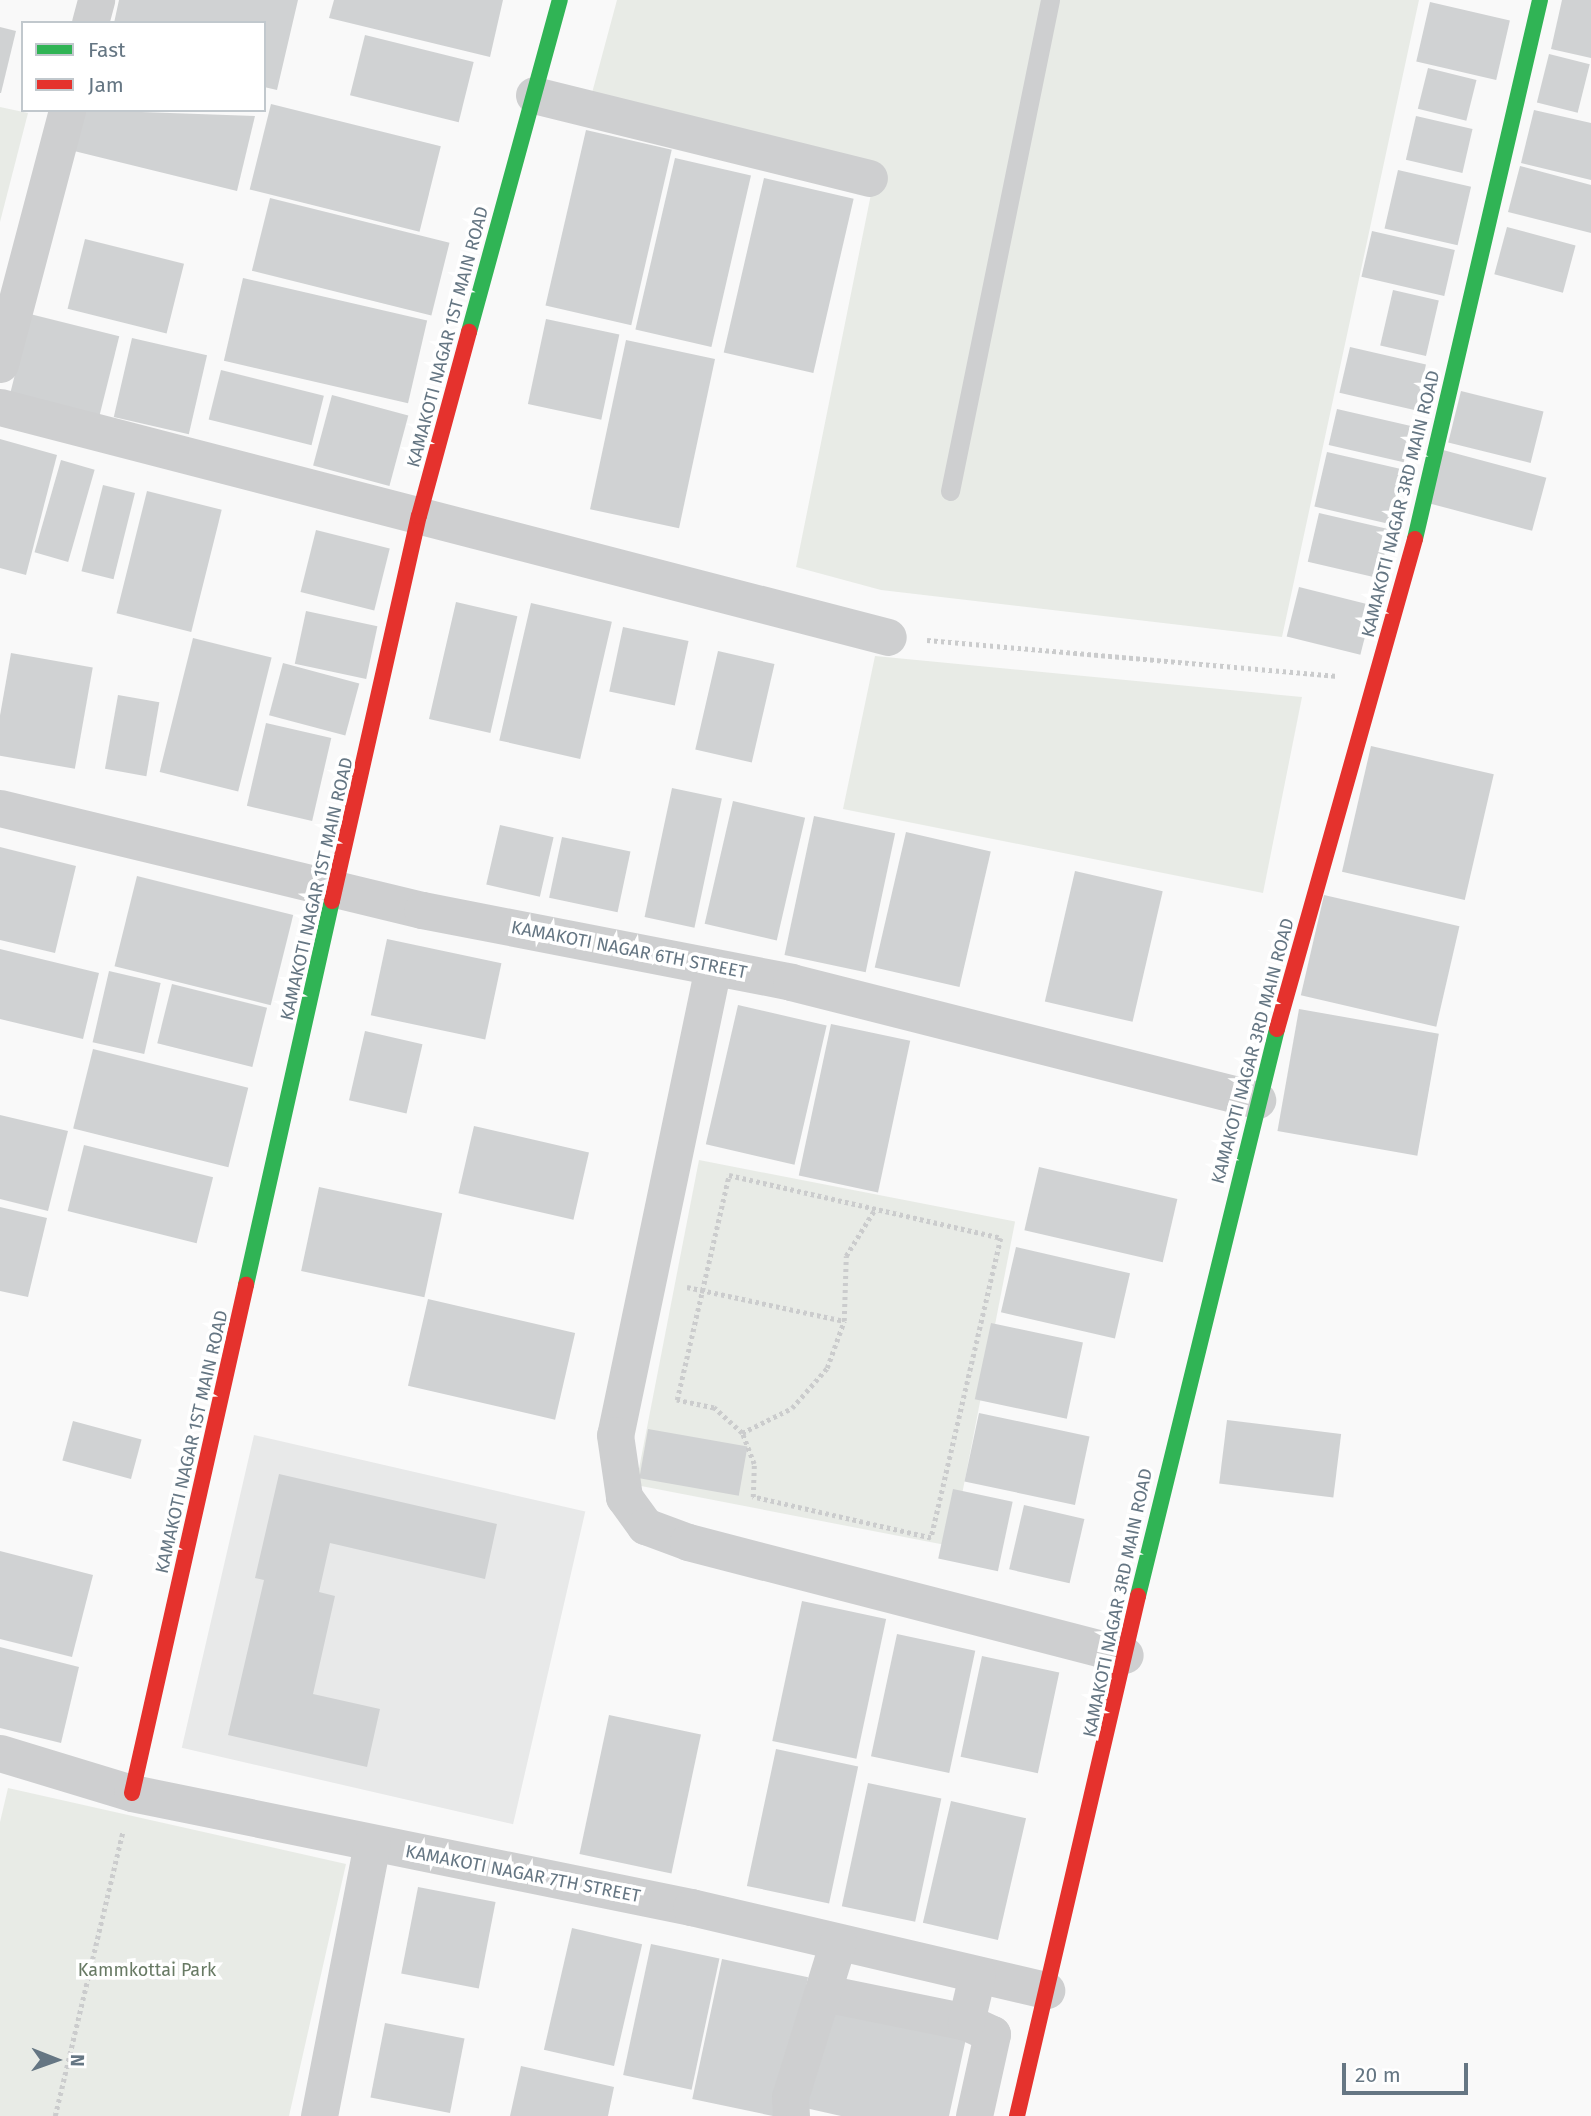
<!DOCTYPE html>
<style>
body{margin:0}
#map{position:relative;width:1591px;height:2116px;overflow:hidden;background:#f9f9f9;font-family:"Fira Sans",sans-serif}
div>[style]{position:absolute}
.built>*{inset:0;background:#e8e9e9;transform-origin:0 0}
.green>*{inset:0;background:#e8ebe6;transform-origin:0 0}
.building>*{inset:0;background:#d0d2d3;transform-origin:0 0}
.path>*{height:4.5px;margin-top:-2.25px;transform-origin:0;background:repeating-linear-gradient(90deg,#cbcccd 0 3.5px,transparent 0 7px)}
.lane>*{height:19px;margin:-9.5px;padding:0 9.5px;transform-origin:9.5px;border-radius:9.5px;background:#cecfd0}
.street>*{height:37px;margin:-18.5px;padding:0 18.5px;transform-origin:18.5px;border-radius:18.5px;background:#cecfd0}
.fast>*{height:16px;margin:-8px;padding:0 8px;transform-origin:8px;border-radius:8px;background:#30b455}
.jam>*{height:16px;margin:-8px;padding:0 8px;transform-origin:8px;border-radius:8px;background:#e5322d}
span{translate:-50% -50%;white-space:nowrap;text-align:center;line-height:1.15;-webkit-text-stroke:7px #fff;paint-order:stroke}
.street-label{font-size:18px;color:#657683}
.park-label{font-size:18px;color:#687a64}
.legend{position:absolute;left:21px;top:21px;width:245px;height:91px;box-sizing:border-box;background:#fff;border:2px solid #c1c8cd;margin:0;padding:9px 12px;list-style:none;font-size:21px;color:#657683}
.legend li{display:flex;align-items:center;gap:14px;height:35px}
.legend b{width:35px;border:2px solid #c1c8cd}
.north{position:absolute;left:21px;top:2025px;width:70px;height:70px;-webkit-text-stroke:5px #fff;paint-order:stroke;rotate:91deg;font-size:19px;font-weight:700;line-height:28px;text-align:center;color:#657683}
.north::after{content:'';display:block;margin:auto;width:24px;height:32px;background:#657683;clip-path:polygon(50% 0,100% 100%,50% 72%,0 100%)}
.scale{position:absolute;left:1342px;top:2063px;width:126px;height:32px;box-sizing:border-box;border:4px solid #657683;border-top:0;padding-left:9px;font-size:21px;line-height:24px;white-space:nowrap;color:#657683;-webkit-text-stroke:5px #fff;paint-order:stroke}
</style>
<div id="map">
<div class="built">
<div style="left:254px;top:1435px;width:340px;height:321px;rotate:13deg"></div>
</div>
<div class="green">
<div style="clip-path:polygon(617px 0,1419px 0,1282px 637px,881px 590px,796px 567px,871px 194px,585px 119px)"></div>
<div style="clip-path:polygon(0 107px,28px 113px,0 222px)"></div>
<div style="clip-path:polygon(875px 656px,1302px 697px,1263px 893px,843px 809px)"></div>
<div style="left:699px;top:1160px;width:322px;height:331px;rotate:11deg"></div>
<div style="clip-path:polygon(8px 1788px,346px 1864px,289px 2116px,0 2116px,0 1822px)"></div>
</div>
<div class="building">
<div style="clip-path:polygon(119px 0,298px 0,277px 90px,264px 87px,264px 23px,114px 23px)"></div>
<div style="clip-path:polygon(334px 0,503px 0,490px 57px,329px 18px)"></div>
<div style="clip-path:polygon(1562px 0,1591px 0,1591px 58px,1551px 49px)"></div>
<div style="left:1430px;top:2px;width:82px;height:61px;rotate:13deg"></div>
<div style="clip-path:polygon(0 27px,16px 31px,1px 93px,0 93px)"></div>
<div style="left:365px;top:35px;width:112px;height:62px;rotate:14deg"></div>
<div style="left:1549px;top:54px;width:42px;height:50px;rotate:14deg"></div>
<div style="left:1428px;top:68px;width:50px;height:42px;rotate:14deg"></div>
<div style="left:271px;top:104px;width:175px;height:88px;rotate:14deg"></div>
<div style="clip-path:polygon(85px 110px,255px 116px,237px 191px,74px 151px)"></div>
<div style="clip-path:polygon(1534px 110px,1591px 123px,1591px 180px,1521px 163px)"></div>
<div style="left:1416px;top:116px;width:58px;height:45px;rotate:13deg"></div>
<div style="left:586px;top:130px;width:88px;height:180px;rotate:13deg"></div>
<div style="left:675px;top:158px;width:78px;height:176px;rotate:13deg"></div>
<div style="clip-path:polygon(1520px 166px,1591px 185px,1591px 233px,1508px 212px)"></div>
<div style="left:1398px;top:170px;width:75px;height:60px;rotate:13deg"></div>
<div style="left:764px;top:178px;width:92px;height:179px;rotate:13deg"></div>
<div style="left:270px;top:198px;width:185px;height:75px;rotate:14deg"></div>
<div style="left:1507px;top:227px;width:71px;height:49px;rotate:15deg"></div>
<div style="left:1372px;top:231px;width:85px;height:47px;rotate:13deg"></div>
<div style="left:85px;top:239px;width:102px;height:72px;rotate:14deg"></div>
<div style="left:243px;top:278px;width:189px;height:85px;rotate:13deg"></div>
<div style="left:1393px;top:290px;width:47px;height:57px;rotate:13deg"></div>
<div style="left:30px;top:314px;width:92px;height:88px;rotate:14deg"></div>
<div style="left:546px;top:319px;width:75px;height:87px;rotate:12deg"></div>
<div style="left:132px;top:338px;width:77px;height:81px;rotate:13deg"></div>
<div style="left:626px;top:340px;width:91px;height:173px;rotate:12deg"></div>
<div style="left:1350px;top:347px;width:78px;height:47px;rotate:13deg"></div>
<div style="left:221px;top:370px;width:106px;height:51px;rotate:14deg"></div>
<div style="left:1461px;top:391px;width:85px;height:53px;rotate:14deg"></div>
<div style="left:332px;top:395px;width:79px;height:73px;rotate:15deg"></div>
<div style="left:1337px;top:409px;width:77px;height:37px;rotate:13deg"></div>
<div style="clip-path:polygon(0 439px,57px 455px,26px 575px,0 568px)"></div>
<div style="left:1443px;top:450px;width:107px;height:55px;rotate:15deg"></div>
<div style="left:1327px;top:452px;width:77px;height:56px;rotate:13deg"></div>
<div style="left:61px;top:460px;width:35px;height:96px;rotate:16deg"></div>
<div style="left:103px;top:485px;width:33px;height:89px;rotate:14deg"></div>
<div style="left:147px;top:491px;width:77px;height:126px;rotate:14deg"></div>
<div style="left:1319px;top:513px;width:73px;height:50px;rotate:13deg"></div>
<div style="left:316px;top:530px;width:76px;height:64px;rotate:14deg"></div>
<div style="left:1299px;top:587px;width:76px;height:51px;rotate:14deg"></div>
<div style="left:456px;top:602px;width:63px;height:120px;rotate:13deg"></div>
<div style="left:531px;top:603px;width:83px;height:141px;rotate:13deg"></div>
<div style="left:306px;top:611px;width:73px;height:54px;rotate:12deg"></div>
<div style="left:623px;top:627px;width:67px;height:66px;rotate:12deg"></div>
<div style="left:193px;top:638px;width:81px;height:138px;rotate:14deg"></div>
<div style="left:718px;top:651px;width:58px;height:101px;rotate:13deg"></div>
<div style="left:11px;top:653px;width:83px;height:103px;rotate:10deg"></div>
<div style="left:283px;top:663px;width:79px;height:54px;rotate:15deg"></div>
<div style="left:118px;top:695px;width:42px;height:75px;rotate:10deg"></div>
<div style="left:266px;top:723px;width:67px;height:85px;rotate:13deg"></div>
<div style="left:1371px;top:746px;width:126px;height:129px;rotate:13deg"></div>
<div style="left:672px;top:788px;width:51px;height:132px;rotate:12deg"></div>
<div style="left:733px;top:801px;width:74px;height:126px;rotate:13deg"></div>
<div style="left:814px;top:816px;width:83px;height:142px;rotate:12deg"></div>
<div style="left:500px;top:825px;width:55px;height:61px;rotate:13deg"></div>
<div style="left:906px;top:832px;width:87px;height:139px;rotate:13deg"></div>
<div style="left:562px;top:837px;width:70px;height:62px;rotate:12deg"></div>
<div style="clip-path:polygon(0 847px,76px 866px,55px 953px,0 940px)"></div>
<div style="left:1075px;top:871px;width:90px;height:134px;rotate:13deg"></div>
<div style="left:137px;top:876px;width:161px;height:93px;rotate:14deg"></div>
<div style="left:1324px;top:895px;width:139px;height:103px;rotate:13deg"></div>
<div style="left:387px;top:939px;width:117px;height:78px;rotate:12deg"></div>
<div style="clip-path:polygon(0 949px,99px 973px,83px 1039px,0 1019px)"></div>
<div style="left:109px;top:971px;width:53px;height:73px;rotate:13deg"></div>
<div style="left:172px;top:984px;width:98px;height:61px;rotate:14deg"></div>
<div style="left:738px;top:1005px;width:91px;height:143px;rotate:13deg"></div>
<div style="left:1299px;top:1009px;width:142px;height:124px;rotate:10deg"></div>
<div style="left:831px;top:1024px;width:81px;height:155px;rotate:12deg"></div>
<div style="left:365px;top:1031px;width:59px;height:71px;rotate:13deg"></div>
<div style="left:93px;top:1049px;width:160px;height:82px;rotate:14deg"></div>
<div style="clip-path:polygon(0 1115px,68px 1131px,48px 1211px,0 1199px)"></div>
<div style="left:474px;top:1126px;width:118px;height:69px;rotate:13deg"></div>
<div style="left:84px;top:1145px;width:133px;height:68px;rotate:14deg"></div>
<div style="left:1039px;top:1167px;width:142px;height:65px;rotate:13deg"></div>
<div style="left:319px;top:1187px;width:126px;height:86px;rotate:12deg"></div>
<div style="clip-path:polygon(0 1207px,47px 1218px,28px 1297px,0 1291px)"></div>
<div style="left:1016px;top:1247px;width:117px;height:67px;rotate:13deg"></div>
<div style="left:428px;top:1299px;width:151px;height:89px;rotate:13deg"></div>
<div style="left:991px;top:1323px;width:94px;height:78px;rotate:12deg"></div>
<div style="left:979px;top:1413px;width:113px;height:70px;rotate:12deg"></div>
<div style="left:1227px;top:1420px;width:115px;height:64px;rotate:7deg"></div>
<div style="left:73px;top:1421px;width:71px;height:41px;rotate:15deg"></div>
<div style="left:648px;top:1429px;width:101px;height:50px;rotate:10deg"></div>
<div style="clip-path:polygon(279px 1474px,497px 1524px,485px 1579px,330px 1543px,319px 1592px,335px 1596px,313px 1694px,380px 1709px,367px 1767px,228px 1735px,264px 1580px,255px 1578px)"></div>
<div style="left:953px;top:1489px;width:61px;height:71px;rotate:12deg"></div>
<div style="left:1024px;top:1505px;width:62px;height:66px;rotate:13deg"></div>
<div style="clip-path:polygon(0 1551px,93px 1575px,72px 1657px,0 1639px)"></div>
<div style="left:802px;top:1601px;width:86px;height:143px;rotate:12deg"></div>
<div style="left:897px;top:1634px;width:80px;height:125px;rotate:12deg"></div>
<div style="clip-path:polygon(0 1647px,79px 1667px,61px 1743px,0 1728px)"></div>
<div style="left:982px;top:1656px;width:79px;height:103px;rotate:12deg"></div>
<div style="left:609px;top:1715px;width:94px;height:142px;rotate:12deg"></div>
<div style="left:776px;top:1749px;width:84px;height:140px;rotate:12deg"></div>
<div style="left:868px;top:1783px;width:75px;height:126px;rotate:12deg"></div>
<div style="left:951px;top:1801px;width:77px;height:125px;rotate:13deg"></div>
<div style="left:418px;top:1887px;width:79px;height:88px;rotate:11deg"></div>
<div style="left:572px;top:1928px;width:72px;height:125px;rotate:13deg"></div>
<div style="left:651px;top:1944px;width:70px;height:134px;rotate:12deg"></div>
<div style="left:722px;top:1959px;width:88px;height:143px;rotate:12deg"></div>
<div style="clip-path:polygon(824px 2002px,967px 2034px,949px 2116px,841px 2116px,801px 2107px)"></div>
<div style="left:385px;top:2023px;width:81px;height:76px;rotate:11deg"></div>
<div style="clip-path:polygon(521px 2066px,614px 2087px,608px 2116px,510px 2116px)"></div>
</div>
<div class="path">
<div style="left:927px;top:640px;width:412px;rotate:5deg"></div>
<div style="left:729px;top:1175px;width:279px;rotate:13deg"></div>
<div style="left:1001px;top:1238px;width:308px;rotate:103.1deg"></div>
<div style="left:931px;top:1538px;width:183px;rotate:-167deg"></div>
<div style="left:753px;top:1497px;width:33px;rotate:-88deg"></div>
<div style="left:754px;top:1464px;width:33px;rotate:-111deg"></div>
<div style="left:742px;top:1433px;width:38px;rotate:-138deg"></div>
<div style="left:714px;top:1408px;width:38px;rotate:-168deg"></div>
<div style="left:677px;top:1400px;width:231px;rotate:-77deg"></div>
<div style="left:687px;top:1287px;width:161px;rotate:12.2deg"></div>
<div style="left:742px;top:1433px;width:56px;rotate:-26.6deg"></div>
<div style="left:792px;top:1408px;width:53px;rotate:-48.8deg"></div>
<div style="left:827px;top:1368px;width:50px;rotate:-70.1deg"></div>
<div style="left:844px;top:1321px;width:65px;rotate:-88.2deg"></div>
<div style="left:846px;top:1256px;width:55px;rotate:-58.3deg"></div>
<div style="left:55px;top:2116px;width:293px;rotate:-76.6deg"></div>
</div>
<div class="lane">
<div style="left:950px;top:491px;width:501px;rotate:-78.49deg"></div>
</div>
<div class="street">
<div style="left:90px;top:23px;width:24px;rotate:-75deg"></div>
<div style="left:534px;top:95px;width:345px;rotate:13.9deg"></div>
<div style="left:0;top:364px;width:263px;rotate:-75.2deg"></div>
<div style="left:0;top:407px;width:917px;rotate:14.52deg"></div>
<div style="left:0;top:808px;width:434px;rotate:13.6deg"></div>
<div style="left:422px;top:910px;width:376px;rotate:11deg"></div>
<div style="left:791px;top:982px;width:481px;rotate:14.2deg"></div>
<div style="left:713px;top:967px;width:478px;rotate:101.8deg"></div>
<div style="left:615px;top:1435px;width:63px;rotate:81.7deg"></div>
<div style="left:624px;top:1497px;width:36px;rotate:54deg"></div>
<div style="left:645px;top:1526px;width:46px;rotate:20.4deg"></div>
<div style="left:688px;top:1542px;width:451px;rotate:14.5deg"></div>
<div style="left:0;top:1753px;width:138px;rotate:16.9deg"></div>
<div style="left:132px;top:1793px;width:571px;rotate:11.53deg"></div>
<div style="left:691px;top:1907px;width:365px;rotate:13.2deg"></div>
<div style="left:824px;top:1993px;width:145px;rotate:11.5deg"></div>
<div style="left:319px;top:2116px;width:277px;rotate:-79deg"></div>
<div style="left:791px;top:2116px;width:19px;rotate:-93deg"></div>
<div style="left:790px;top:2097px;width:162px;rotate:-72.8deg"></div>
<div style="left:974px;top:2116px;width:84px;rotate:-77.6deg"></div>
<div style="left:992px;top:2034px;width:29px;rotate:-155deg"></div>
<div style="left:966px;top:2022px;width:48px;rotate:-76.8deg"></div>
</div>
<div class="fast">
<div style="left:469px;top:332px;width:344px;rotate:-74.7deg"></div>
<div style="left:1415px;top:539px;width:553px;rotate:-76.94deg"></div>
<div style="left:246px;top:1285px;width:394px;rotate:-77.4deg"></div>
<div style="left:1138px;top:1596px;width:584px;rotate:-76.23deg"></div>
</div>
<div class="jam">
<div style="left:332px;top:901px;width:395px;rotate:-77.3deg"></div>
<div style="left:419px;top:516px;width:191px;rotate:-74.8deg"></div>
<div style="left:1277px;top:1029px;width:509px;rotate:-74.27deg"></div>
<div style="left:132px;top:1793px;width:521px;rotate:-77.35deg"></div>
<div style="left:1017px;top:2116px;width:534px;rotate:-76.9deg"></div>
</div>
<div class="street-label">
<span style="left:448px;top:337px;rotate:-75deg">KAMAKOTI NAGAR 1ST MAIN ROAD</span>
<span style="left:1401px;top:504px;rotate:-76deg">KAMAKOTI NAGAR 3RD MAIN ROAD</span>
<span style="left:317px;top:889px;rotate:-77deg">KAMAKOTI NAGAR 1ST MAIN ROAD</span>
<span style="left:629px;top:950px;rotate:11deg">KAMAKOTI NAGAR 6TH STREET</span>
<span style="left:1253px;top:1051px;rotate:-75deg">KAMAKOTI NAGAR 3RD MAIN ROAD</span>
<span style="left:192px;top:1442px;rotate:-77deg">KAMAKOTI NAGAR 1ST MAIN ROAD</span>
<span style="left:1118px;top:1603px;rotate:-78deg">KAMAKOTI NAGAR 3RD MAIN ROAD</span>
<span style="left:523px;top:1874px;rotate:11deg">KAMAKOTI NAGAR 7TH STREET</span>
</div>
<div class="park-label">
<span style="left:147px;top:1970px">Kammkottai Park</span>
</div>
<ul class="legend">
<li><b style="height:9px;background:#30b455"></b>Fast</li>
<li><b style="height:9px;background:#e5322d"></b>Jam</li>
</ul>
<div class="north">N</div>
<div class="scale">20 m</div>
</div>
